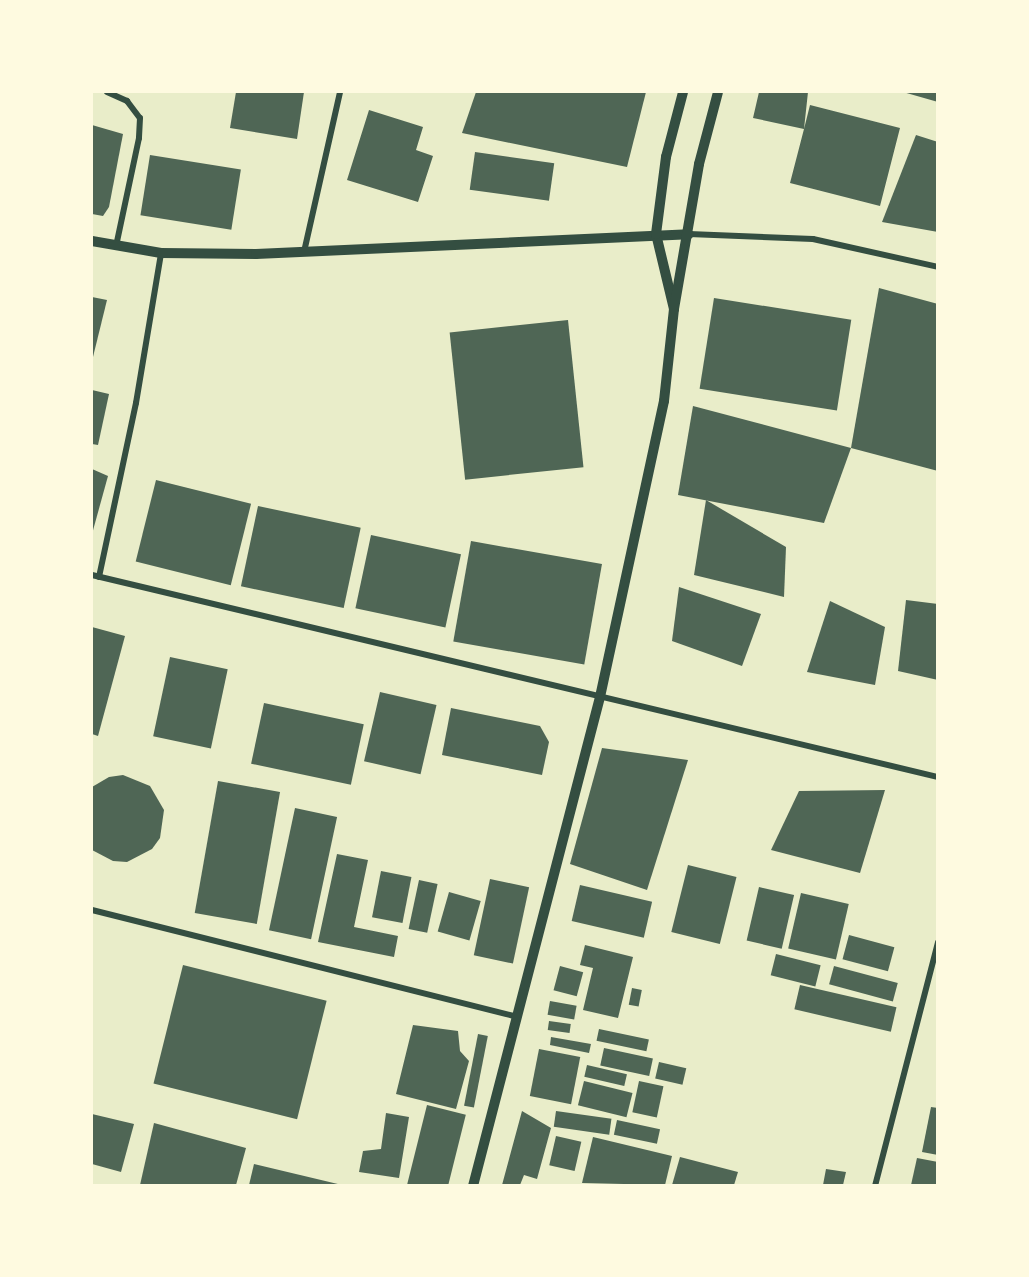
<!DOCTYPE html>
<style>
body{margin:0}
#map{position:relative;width:1029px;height:1277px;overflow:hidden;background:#e9edc9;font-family:"Space Grotesk",sans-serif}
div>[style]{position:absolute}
.building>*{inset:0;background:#4f6655;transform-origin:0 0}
.minor>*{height:6px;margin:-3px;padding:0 3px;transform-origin:3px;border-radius:3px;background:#344e41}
.tertiary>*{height:10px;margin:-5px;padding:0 5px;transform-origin:5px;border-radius:5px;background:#344e41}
span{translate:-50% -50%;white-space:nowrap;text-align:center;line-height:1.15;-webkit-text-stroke:6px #fefae0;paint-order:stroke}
.frame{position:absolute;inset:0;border:93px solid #fefae0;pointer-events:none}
</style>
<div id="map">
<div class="building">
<div style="clip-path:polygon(236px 92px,304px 92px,297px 139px,230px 128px)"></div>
<div style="clip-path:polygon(476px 92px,646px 92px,627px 167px,462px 133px)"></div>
<div style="clip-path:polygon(759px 92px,808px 92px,804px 129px,810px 105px,900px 128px,880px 206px,790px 183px,804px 129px,753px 118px)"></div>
<div style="clip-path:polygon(903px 92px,938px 92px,938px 102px)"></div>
<div style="clip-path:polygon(369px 110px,423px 127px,416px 150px,433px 156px,418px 202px,347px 180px)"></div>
<div style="clip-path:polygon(92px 125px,123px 134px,109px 207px,103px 216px,92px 214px)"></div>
<div style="clip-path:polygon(916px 135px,938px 142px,938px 232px,882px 222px)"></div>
<div style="left:475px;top:152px;width:80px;height:38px;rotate:8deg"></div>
<div style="left:150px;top:155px;width:92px;height:61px;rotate:9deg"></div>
<div style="clip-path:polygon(879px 288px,938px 304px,938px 471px,851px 448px)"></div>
<div style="clip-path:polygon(92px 297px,107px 300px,92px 361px)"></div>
<div style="left:714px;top:298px;width:139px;height:92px;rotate:9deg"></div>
<div style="left:568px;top:320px;width:148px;height:119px;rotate:84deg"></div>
<div style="clip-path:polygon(92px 390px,109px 394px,98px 445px,92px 444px)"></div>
<div style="clip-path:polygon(693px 406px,851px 448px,824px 523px,678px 495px)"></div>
<div style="clip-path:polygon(92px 469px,108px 476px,92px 534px)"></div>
<div style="left:156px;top:480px;width:98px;height:84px;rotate:14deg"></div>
<div style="clip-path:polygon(706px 500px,786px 547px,784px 597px,694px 575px)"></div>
<div style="left:258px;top:506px;width:105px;height:82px;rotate:12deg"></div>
<div style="left:371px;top:535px;width:92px;height:75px;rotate:12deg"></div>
<div style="left:471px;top:541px;width:133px;height:102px;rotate:10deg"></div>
<div style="clip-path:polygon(679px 587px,761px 614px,742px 666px,672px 641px)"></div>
<div style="clip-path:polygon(906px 600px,938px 604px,938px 680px,898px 671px)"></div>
<div style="clip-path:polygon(830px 601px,885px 627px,875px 685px,807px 672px)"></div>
<div style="clip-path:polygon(92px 627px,125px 636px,98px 736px,92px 734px)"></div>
<div style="left:170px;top:657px;width:59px;height:81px;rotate:12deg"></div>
<div style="left:380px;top:692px;width:58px;height:71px;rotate:13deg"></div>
<div style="left:264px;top:703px;width:102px;height:62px;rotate:12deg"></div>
<div style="clip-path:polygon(451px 708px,540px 726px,549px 742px,542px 775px,442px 755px)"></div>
<div style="clip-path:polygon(602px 748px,688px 760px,647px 890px,570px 864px)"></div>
<div style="clip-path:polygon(123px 775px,150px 786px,164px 810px,160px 838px,152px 849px,127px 862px,113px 861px,92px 850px,92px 787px,109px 777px)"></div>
<div style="left:218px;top:781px;width:63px;height:134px;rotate:10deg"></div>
<div style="clip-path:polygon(885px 790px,860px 873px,771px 850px,799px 791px)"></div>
<div style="left:295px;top:808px;width:43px;height:125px;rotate:12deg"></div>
<div style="clip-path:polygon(337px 854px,368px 860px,354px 927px,398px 936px,394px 957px,318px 942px)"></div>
<div style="left:688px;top:865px;width:50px;height:69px;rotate:14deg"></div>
<div style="left:381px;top:871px;width:31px;height:47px;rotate:11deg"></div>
<div style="left:490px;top:879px;width:40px;height:78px;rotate:12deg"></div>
<div style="left:419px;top:880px;width:19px;height:50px;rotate:12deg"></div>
<div style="left:580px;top:885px;width:74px;height:37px;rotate:13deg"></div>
<div style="left:759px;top:887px;width:36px;height:55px;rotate:13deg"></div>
<div style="left:449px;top:892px;width:33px;height:41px;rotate:16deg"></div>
<div style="left:801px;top:893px;width:49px;height:57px;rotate:13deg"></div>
<div style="left:849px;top:935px;width:47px;height:25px;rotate:15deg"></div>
<div style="clip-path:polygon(585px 945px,633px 957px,618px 1018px,583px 1010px,593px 968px,580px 965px)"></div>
<div style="left:776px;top:954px;width:46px;height:22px;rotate:14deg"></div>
<div style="left:183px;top:965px;width:148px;height:122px;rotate:14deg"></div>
<div style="left:560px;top:966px;width:24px;height:25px;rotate:15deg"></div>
<div style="left:834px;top:966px;width:66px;height:19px;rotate:15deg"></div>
<div style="left:800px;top:985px;width:99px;height:25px;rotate:13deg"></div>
<div style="left:632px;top:988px;width:10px;height:17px;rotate:11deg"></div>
<div style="left:550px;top:1001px;width:27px;height:14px;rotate:10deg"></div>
<div style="left:549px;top:1021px;width:22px;height:9px;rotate:8deg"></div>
<div style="clip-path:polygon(413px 1025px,458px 1031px,460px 1051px,469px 1061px,456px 1109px,396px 1094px)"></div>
<div style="left:599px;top:1029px;width:51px;height:12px;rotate:12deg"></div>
<div style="left:478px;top:1034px;width:10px;height:73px;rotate:11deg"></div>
<div style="clip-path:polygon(551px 1037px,591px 1044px,589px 1053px,550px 1045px)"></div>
<div style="left:604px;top:1048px;width:50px;height:18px;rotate:12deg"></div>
<div style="left:539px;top:1049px;width:42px;height:48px;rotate:11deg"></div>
<div style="left:659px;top:1062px;width:28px;height:17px;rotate:13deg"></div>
<div style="left:587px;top:1065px;width:41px;height:12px;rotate:13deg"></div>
<div style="left:584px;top:1081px;width:50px;height:25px;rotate:14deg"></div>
<div style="left:639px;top:1081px;width:25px;height:32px;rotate:12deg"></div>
<div style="left:427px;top:1105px;width:40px;height:82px;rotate:14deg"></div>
<div style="clip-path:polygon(931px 1107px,938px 1108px,938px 1155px,922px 1152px)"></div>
<div style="clip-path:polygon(522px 1111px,551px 1128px,537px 1179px,524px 1175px,520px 1185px,502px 1185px)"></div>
<div style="left:556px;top:1111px;width:56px;height:16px;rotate:8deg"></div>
<div style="clip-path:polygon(386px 1113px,409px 1117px,399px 1178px,359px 1172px,363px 1151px,381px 1149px)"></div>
<div style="clip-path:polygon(92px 1114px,134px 1124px,121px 1172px,92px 1164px)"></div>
<div style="left:617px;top:1120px;width:44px;height:15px;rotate:12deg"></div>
<div style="clip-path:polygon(154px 1123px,246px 1148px,236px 1185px,140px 1185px)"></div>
<div style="left:556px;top:1136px;width:26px;height:30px;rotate:13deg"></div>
<div style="clip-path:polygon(593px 1137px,672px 1156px,665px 1185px,582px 1183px)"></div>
<div style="clip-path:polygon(680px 1157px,738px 1172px,734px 1185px,672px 1185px)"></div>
<div style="clip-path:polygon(917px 1158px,938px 1162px,938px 1185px,911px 1185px)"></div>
<div style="clip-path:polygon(254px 1164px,342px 1185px,249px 1185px)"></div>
<div style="clip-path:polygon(826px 1169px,846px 1172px,843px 1185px,823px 1185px)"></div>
</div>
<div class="minor">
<div style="left:107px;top:92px;width:22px;rotate:24deg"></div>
<div style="left:127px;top:101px;width:21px;rotate:53deg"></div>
<div style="left:140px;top:118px;width:20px;rotate:93deg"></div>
<div style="left:139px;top:138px;width:110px;rotate:102deg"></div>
<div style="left:689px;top:234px;width:124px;rotate:2.3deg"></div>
<div style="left:813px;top:239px;width:128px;rotate:12.6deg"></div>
<div style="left:304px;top:252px;width:164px;rotate:-77.3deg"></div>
<div style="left:92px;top:575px;width:870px;rotate:13.43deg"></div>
<div style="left:99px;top:577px;width:178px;rotate:-78deg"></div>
<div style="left:136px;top:403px;width:152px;rotate:-80.5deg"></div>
<div style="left:92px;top:910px;width:436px;rotate:14.1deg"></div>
<div style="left:875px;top:1186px;width:252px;rotate:-75.5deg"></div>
</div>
<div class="tertiary">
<div style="left:92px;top:241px;width:70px;rotate:9.9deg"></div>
<div style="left:161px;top:253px;width:95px;rotate:0.6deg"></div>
<div style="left:256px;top:254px;width:433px;rotate:-2.6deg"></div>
<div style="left:674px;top:309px;width:77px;rotate:-103.5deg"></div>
<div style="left:656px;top:234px;width:78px;rotate:-82.6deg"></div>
<div style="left:666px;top:157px;width:67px;rotate:-75.3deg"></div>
<div style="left:473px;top:1186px;width:505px;rotate:-75.44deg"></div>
<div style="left:600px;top:697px;width:303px;rotate:-77.8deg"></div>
<div style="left:664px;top:401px;width:93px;rotate:-83.8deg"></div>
<div style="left:674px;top:309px;width:147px;rotate:-80.2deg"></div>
<div style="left:699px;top:164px;width:74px;rotate:-75.2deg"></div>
</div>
<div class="frame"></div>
</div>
